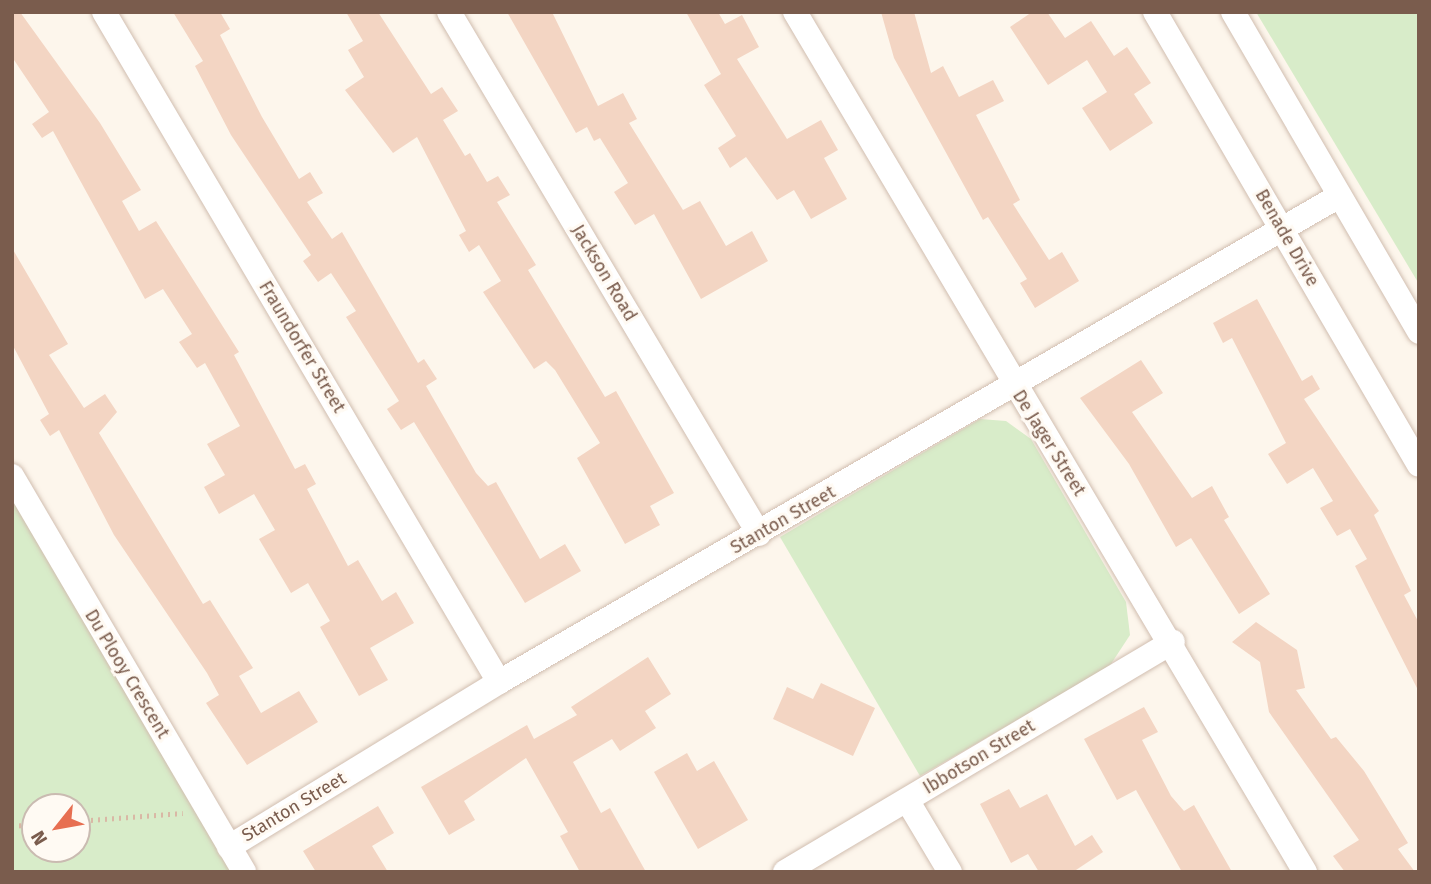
<!DOCTYPE html>
<style>
body{margin:0}
#map{position:relative;width:1431px;height:884px;overflow:hidden;background:#fdf6ec;font-family:"Fira Sans",sans-serif}
div>[style]{position:absolute}
.green>*{inset:0;background:#d8ecc9}
.building>*{inset:0;background:#f3d5c3}
.path>*{height:4.5px;margin-top:-2.25px;transform-origin:0;background:repeating-linear-gradient(90deg,#d9b8a5 0 2px,transparent 0 7px)}
.roads{filter:drop-shadow(0 0 2px #d1beb0) drop-shadow(0 0 2px #d1beb0)}
.minor>*{height:24px;margin:-12px;padding:0 12px;transform-origin:12px;border-radius:12px;background:#fff}
span{translate:-50% -50%;white-space:nowrap;text-align:center;line-height:1.15;-webkit-text-stroke:6px #fffaf3;paint-order:stroke}
.street-label{font-size:18px;color:#7a5c4d}
.frame{position:absolute;inset:0;border:14px solid #7a5c4d;pointer-events:none}
.north{position:absolute;left:21px;top:793px;width:70px;height:70px;box-sizing:border-box;background:#fffaf3;border:2px solid #cabbb1;border-radius:50%;rotate:239deg;font-size:19px;font-weight:700;line-height:28px;text-align:center;color:#7a5c4d}
.north::after{content:'';display:block;margin:auto;width:24px;height:32px;background:#e76f51;clip-path:polygon(50% 0,100% 100%,50% 72%,0 100%)}
</style>
<div id="map">
<div class="green">
<div style="clip-path:polygon(1256px 12px,1419px 12px,1419px 284px)"></div>
<div style="clip-path:polygon(980px 419px,1006px 421px,1031px 439px,1126px 602px,1130px 635px,1109px 667px,920px 776px,780px 537px)"></div>
<div style="clip-path:polygon(evenodd,12px 493px,236px 872px,12px 872px,12px 493px,35px 807px,77px 807px,77px 849px,35px 849px,35px 807px)"></div>
</div>
<div class="building">
<div style="clip-path:polygon(12px 12px,20px 12px,100px 123px,141px 190px,122px 201px,139px 231px,156px 221px,239px 352px,234px 355px,295px 469px,305px 464px,316px 484px,307px 489px,348px 566px,358px 560px,382px 601px,396px 592px,414px 623px,370px 648px,388px 680px,359px 696px,320px 627px,330px 621px,308px 583px,291px 593px,259px 539px,275px 530px,254px 494px,219px 514px,204px 487px,225px 475px,207px 444px,240px 426px,205px 363px,197px 368px,179px 342px,192px 334px,163px 289px,145px 299px,53px 131px,42px 138px,32px 124px,49px 112px,12px 57px)"></div>
<div style="clip-path:polygon(173px 12px,220px 12px,230px 29px,220px 35px,262px 117px,299px 179px,310px 172px,323px 193px,307px 202px,332px 239px,342px 232px,418px 363px,424px 359px,437px 379px,426px 386px,476px 473px,488px 486px,496px 482px,540px 559px,565px 544px,581px 571px,525px 603px,414px 422px,401px 430px,387px 409px,399px 401px,346px 317px,356px 311px,331px 273px,318px 282px,303px 261px,311px 255px,231px 135px,195px 66px,203px 61px)"></div>
<div style="clip-path:polygon(346px 12px,378px 12px,431px 94px,442px 87px,458px 111px,443px 120px,465px 156px,470px 153px,487px 182px,498px 176px,510px 195px,497px 202px,536px 265px,528px 270px,605px 397px,616px 391px,674px 493px,650px 506px,660px 525px,625px 544px,577px 458px,600px 443px,555px 370px,546px 361px,534px 369px,483px 292px,501px 281px,479px 245px,469px 252px,459px 235px,466px 231px,417px 137px,393px 153px,345px 90px,364px 77px,348px 50px,363px 41px)"></div>
<div style="clip-path:polygon(507px 12px,552px 12px,598px 106px,623px 93px,637px 119px,629px 123px,683px 210px,700px 201px,726px 246px,752px 231px,768px 261px,701px 299px,654px 214px,635px 225px,614px 192px,628px 183px,600px 138px,594px 141px,587px 127px,576px 133px)"></div>
<div style="clip-path:polygon(686px 12px,718px 12px,725px 24px,742px 15px,759px 47px,737px 59px,787px 139px,821px 120px,838px 150px,824px 158px,847px 199px,811px 219px,794px 190px,777px 200px,746px 157px,730px 168px,718px 148px,736px 136px,704px 85px,721px 74px)"></div>
<div style="clip-path:polygon(881px 12px,914px 12px,931px 73px,943px 66px,959px 97px,993px 80px,1004px 101px,976px 115px,1020px 200px,1013px 204px,1049px 260px,1062px 252px,1079px 281px,1035px 308px,1020px 283px,1027px 279px,988px 217px,983px 220px,894px 58px)"></div>
<div style="clip-path:polygon(1032px 12px,1047px 12px,1065px 38px,1091px 21px,1114px 56px,1127px 47px,1151px 83px,1134px 94px,1153px 123px,1110px 151px,1082px 108px,1107px 92px,1087px 60px,1048px 85px,1010px 27px)"></div>
<div style="clip-path:polygon(12px 248px,68px 344px,49px 355px,84px 408px,105px 394px,117px 412px,99px 433px,203px 604px,210px 600px,253px 668px,239px 676px,261px 713px,299px 691px,318px 722px,247px 765px,206px 703px,219px 695px,207px 673px,114px 535px,59px 430px,50px 436px,40px 420px,49px 414px,12px 344px)"></div>
<div style="clip-path:polygon(1257px 299px,1302px 381px,1312px 375px,1320px 389px,1304px 399px,1379px 511px,1374px 515px,1411px 591px,1404px 595px,1419px 623px,1419px 692px,1355px 566px,1367px 559px,1350px 529px,1337px 536px,1320px 508px,1333px 501px,1313px 468px,1287px 484px,1268px 454px,1286px 443px,1232px 338px,1223px 343px,1213px 323px)"></div>
<div style="clip-path:polygon(1141px 360px,1163px 393px,1132px 412px,1192px 498px,1212px 486px,1229px 517px,1224px 520px,1270px 594px,1239px 614px,1191px 538px,1176px 547px,1129px 464px,1080px 398px)"></div>
<div style="clip-path:polygon(1256px 622px,1297px 650px,1305px 688px,1296px 690px,1331px 739px,1336px 737px,1364px 771px,1408px 843px,1398px 849px,1415px 872px,1345px 872px,1333px 856px,1359px 840px,1269px 712px,1260px 662px,1232px 642px)"></div>
<div style="clip-path:polygon(648px 657px,671px 694px,645px 711px,656px 728px,620px 751px,612px 739px,573px 762px,601px 813px,610px 808px,646px 872px,580px 872px,560px 836px,568px 832px,526px 758px,464px 801px,475px 820px,449px 835px,421px 787px,527px 725px,534px 739px,577px 715px,571px 707px)"></div>
<div style="clip-path:polygon(821px 683px,875px 708px,853px 756px,773px 719px,787px 687px,813px 699px)"></div>
<div style="clip-path:polygon(1144px 707px,1158px 732px,1142px 740px,1171px 796px,1184px 811px,1194px 805px,1232px 872px,1182px 872px,1136px 790px,1117px 800px,1084px 739px)"></div>
<div style="clip-path:polygon(687px 753px,697px 771px,714px 761px,748px 820px,698px 849px,654px 772px)"></div>
<div style="clip-path:polygon(1009px 789px,1020px 808px,1047px 794px,1075px 846px,1092px 835px,1103px 852px,1073px 872px,1039px 872px,1028px 854px,1011px 863px,980px 804px)"></div>
<div style="clip-path:polygon(378px 806px,394px 833px,372px 846px,388px 872px,316px 872px,303px 851px)"></div>
</div>
<div class="path">
<div style="left:77px;top:821px;width:106px;rotate:-4.3deg"></div>
<div style="left:12px;top:826px;width:23px;rotate:-5deg"></div>
</div>
<div class="roads">
<div class="minor">
<div style="left:104px;top:12px;width:778px;rotate:59.48deg"></div>
<div style="left:449px;top:12px;width:607px;rotate:59.3deg"></div>
<div style="left:795px;top:12px;width:1000px;rotate:59.33deg"></div>
<div style="left:1155px;top:12px;width:524px;rotate:59.77deg"></div>
<div style="left:1233px;top:12px;width:370px;rotate:59.8deg"></div>
<div style="left:12px;top:476px;width:459px;rotate:59.6deg"></div>
<div style="left:907px;top:800px;width:84px;rotate:59.2deg"></div>
<div style="left:229px;top:847px;width:316px;rotate:-31.4deg"></div>
<div style="left:499px;top:682px;width:970px;rotate:-30.05deg"></div>
<div style="left:785px;top:872px;width:451px;rotate:-30.7deg"></div>
</div>
</div>
<div class="street-label">
<span style="left:1287px;top:238px;rotate:60deg">Benade Drive</span>
<span style="left:604px;top:273px;rotate:59deg">Jackson Road</span>
<span style="left:302px;top:347px;rotate:59deg">Fraundorfer Street</span>
<span style="left:1049px;top:443px;rotate:58deg">De Jager Street</span>
<span style="left:783px;top:520px;rotate:-30deg">Stanton Street</span>
<span style="left:127px;top:674px;rotate:59deg">Du Plooy Crescent</span>
<span style="left:979px;top:757px;rotate:-31deg">Ibbotson Street</span>
<span style="left:294px;top:807px;rotate:-31deg">Stanton Street</span>
</div>
<div class="frame"></div>
<div class="north">N</div>
</div>
